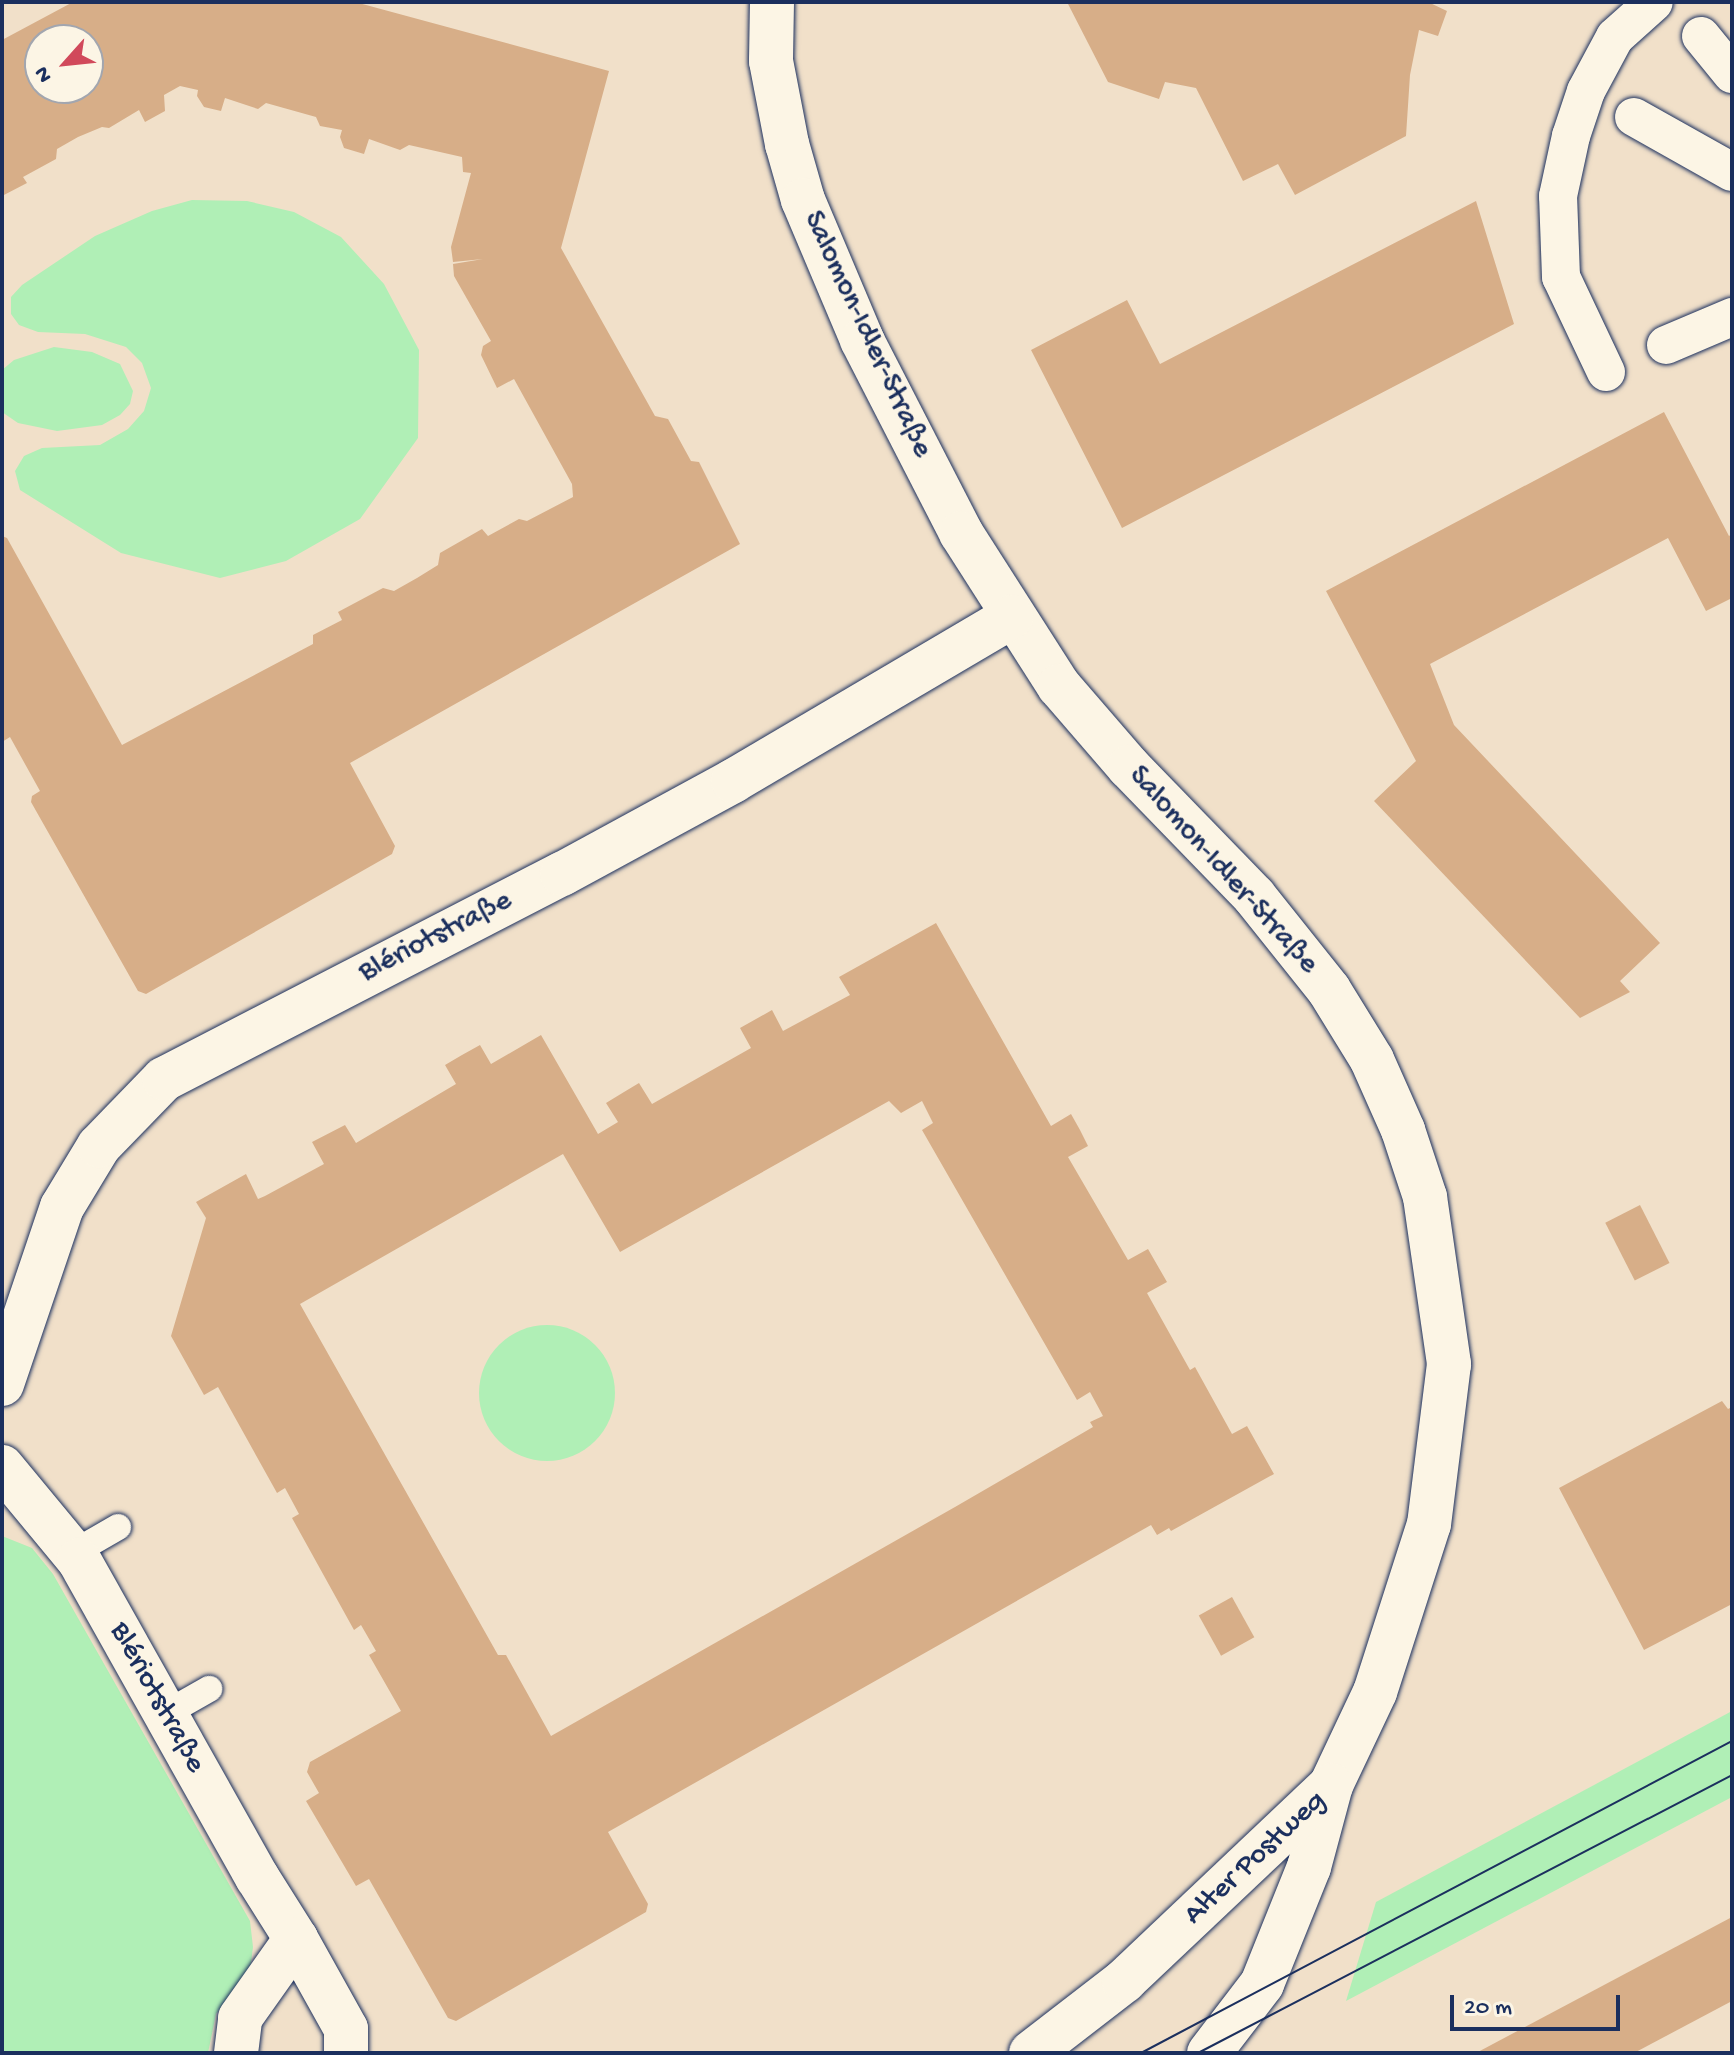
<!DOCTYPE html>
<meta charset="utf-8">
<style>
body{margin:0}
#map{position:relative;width:1734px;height:2055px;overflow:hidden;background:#f1e0c9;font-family:"Gochi Hand",sans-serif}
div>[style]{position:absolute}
.green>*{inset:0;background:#b0efb6}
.round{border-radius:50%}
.building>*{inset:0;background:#d7ae88;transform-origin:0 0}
.roads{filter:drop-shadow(0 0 2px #1b2f5e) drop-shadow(0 0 2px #1b2f5e)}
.service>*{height:26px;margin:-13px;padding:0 13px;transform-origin:13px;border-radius:13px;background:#fcf5e5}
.pedestrian>*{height:38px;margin:-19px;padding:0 19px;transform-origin:19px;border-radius:19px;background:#fcf5e5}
.minor>*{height:44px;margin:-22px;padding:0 22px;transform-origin:22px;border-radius:22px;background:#fcf5e5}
.tram>*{height:2px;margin:-1px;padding:0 1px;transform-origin:1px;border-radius:1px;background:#1b2f5e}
span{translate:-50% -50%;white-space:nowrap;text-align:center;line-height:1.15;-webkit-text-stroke:6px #fcf5e5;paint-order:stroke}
.street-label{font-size:30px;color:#1b2f5e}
.frame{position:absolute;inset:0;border:4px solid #1b2f5e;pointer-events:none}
.north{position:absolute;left:24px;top:24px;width:80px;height:80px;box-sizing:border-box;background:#fcf5e5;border:2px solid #a2a6af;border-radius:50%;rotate:243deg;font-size:22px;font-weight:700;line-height:32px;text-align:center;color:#1b2f5e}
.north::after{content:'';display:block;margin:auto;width:28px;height:36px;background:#d1495b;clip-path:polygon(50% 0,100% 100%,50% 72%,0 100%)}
.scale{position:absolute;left:1450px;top:1995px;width:170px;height:36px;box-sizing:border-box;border:4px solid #1b2f5e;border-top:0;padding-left:10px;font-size:24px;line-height:28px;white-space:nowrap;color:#1b2f5e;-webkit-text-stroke:6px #fcf5e5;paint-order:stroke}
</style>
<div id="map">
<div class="green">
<div style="clip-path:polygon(192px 200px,247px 201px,294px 212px,341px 237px,384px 284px,419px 350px,418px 438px,360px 519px,286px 561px,220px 578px,121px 553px,20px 490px,15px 471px,24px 456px,42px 448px,100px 445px,128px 429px,144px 411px,151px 388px,142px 363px,126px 347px,85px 334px,38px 332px,19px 325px,11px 314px,11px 297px,22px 285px,95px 236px,152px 211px)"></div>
<div style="clip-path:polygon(54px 347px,92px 352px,120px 364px,133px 391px,130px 404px,120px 415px,102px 425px,57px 431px,18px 423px,2px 412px,2px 370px,14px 360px)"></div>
<div class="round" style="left:479px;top:1325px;width:136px;height:136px"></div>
<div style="clip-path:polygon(2px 1536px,32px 1548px,53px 1574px,250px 1921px,253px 1947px,250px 1970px,216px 2014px,208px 2053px,2px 2053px)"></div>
<div style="clip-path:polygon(1732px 1711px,1732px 1797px,1346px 2001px,1376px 1902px)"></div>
</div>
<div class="building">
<div style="clip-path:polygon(evenodd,73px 2px,355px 2px,609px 71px,561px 248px,655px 416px,668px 419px,691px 461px,699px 462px,740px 544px,350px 763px,395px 846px,392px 854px,146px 994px,138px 991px,31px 802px,32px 796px,40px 791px,10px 737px,2px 742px,2px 536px,7px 538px,122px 745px,313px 644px,313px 635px,342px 620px,338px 612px,383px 588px,394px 591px,417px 578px,438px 565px,440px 553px,482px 529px,488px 536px,519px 519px,527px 521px,573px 497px,572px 484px,514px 379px,497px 388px,481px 355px,483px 346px,491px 341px,454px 276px,453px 264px,483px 259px,453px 262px,451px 247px,471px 173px,463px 172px,462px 157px,409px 145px,400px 150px,369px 139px,364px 154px,344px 148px,340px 137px,342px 130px,320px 126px,316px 117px,266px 103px,258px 109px,225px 98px,221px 111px,204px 107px,197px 96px,198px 90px,180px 86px,164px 95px,165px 111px,145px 122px,139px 110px,109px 128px,102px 127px,78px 137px,57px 149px,56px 159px,23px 177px,27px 183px,2px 196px,2px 40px,73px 2px,40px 40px,88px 40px,88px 88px,40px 88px,40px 40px)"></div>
<div style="clip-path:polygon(1067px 2px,1428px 2px,1447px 11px,1438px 36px,1419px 30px,1410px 75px,1406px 136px,1295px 195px,1278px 164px,1243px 181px,1196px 88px,1165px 82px,1159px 99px,1108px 82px)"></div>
<div style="clip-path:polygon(1476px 201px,1514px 324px,1122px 528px,1031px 350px,1127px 300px,1160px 364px)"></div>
<div style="clip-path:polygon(1664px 412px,1729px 536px,1732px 534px,1732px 598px,1706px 611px,1668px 538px,1430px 664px,1454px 725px,1660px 943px,1620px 981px,1630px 992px,1580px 1018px,1374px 801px,1416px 761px,1326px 591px)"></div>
<div style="clip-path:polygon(evenodd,936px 923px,1051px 1126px,1071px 1114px,1080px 1130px,1088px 1146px,1068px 1157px,1128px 1260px,1148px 1249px,1167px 1282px,1147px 1293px,1190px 1370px,1195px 1367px,1232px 1434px,1247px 1426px,1274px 1474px,1171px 1531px,1169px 1528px,1157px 1535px,1151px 1525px,608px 1832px,648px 1904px,646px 1912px,456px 2021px,448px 2018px,369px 1879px,356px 1886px,306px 1801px,319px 1793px,307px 1772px,310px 1762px,401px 1711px,369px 1655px,376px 1651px,361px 1625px,354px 1630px,292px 1518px,299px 1514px,285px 1488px,277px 1493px,218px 1387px,204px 1395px,171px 1336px,206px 1218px,196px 1202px,246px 1174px,258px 1199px,265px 1196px,324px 1164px,312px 1142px,345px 1125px,356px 1143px,456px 1084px,445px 1065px,462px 1055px,480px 1045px,491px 1064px,541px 1035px,598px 1134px,618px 1122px,606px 1103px,624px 1092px,639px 1083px,652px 1104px,751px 1048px,740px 1028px,772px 1010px,783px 1031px,850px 995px,839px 977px,936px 923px,889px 1101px,901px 1113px,922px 1101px,933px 1123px,922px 1130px,1077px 1400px,1090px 1392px,1103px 1416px,1090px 1422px,1093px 1427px,955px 1507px,551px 1736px,506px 1655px,498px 1655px,300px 1304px,563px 1154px,620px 1252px,889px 1101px)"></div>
<div style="left:1640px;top:1205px;width:65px;height:39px;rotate:63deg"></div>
<div style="clip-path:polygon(1722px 1401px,1728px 1409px,1732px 1407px,1732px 1604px,1644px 1650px,1559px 1488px)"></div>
<div style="left:1232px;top:1597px;width:46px;height:38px;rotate:61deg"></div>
<div style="clip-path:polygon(1732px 1917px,1732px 2001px,1634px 2053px,1476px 2053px)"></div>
</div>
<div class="roads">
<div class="service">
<div style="left:73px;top:1553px;width:52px;rotate:-30deg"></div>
<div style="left:165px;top:1714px;width:51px;rotate:-29.6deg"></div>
</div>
<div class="pedestrian">
<div style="left:1701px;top:36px;width:49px;rotate:50.8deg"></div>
<div style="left:1634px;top:117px;width:112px;rotate:29.3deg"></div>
<div style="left:1666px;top:345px;width:72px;rotate:-23deg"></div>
<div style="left:1606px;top:372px;width:105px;rotate:-115.3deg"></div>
<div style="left:1561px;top:277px;width:81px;rotate:-92.1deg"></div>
<div style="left:1558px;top:196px;width:61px;rotate:-77.8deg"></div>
<div style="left:1571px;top:136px;width:47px;rotate:-71.6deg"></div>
<div style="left:1586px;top:91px;width:61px;rotate:-61.8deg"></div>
<div style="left:1615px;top:37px;width:52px;rotate:-41.9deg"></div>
</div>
<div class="minor">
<div style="left:772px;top:2px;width:59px;rotate:91deg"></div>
<div style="left:771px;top:61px;width:85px;rotate:79.1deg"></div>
<div style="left:787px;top:144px;width:58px;rotate:74.1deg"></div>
<div style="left:803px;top:200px;width:152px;rotate:67.1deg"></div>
<div style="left:862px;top:340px;width:217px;rotate:62.8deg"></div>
<div style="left:961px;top:533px;width:182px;rotate:57.4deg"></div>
<div style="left:1059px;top:686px;width:107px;rotate:49.2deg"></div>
<div style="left:1129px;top:767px;width:180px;rotate:45.9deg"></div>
<div style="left:1254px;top:896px;width:120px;rotate:51.4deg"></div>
<div style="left:1329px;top:990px;width:82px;rotate:58.4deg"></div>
<div style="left:1372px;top:1060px;width:77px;rotate:66.1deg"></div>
<div style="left:1403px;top:1130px;width:71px;rotate:71.8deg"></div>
<div style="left:1425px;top:1197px;width:169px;rotate:81.8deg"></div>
<div style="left:1449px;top:1364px;width:161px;rotate:97.1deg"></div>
<div style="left:1429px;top:1524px;width:176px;rotate:107.8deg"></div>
<div style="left:1375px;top:1692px;width:103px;rotate:115.3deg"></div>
<div style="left:1331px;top:1785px;width:85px;rotate:105deg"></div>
<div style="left:1309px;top:1867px;width:126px;rotate:111.9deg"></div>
<div style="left:1262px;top:1984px;width:87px;rotate:127.5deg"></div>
<div style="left:2px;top:1384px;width:187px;rotate:-71.3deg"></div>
<div style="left:62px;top:1207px;width:71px;rotate:-58.8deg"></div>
<div style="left:99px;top:1146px;width:93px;rotate:-45.9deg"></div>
<div style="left:164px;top:1079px;width:448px;rotate:-27.3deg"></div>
<div style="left:562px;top:874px;width:195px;rotate:-28.5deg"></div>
<div style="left:733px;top:781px;width:323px;rotate:-30.5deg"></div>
<div style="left:2px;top:1467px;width:121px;rotate:50.4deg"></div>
<div style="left:79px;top:1560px;width:364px;rotate:60.7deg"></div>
<div style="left:257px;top:1877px;width:73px;rotate:57.8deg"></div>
<div style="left:236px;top:2053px;width:35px;rotate:-83deg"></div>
<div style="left:240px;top:2018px;width:97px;rotate:-54.7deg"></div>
<div style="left:296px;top:1939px;width:103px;rotate:60.9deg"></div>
<div style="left:346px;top:2029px;width:24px;rotate:90deg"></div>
<div style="left:1031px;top:2053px;width:118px;rotate:-37.7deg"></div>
<div style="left:1124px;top:1981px;width:285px;rotate:-43.4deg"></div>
</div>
</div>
<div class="tram">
<div style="left:1141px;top:2053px;width:668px;rotate:-27.83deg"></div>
<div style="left:1198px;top:2053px;width:602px;rotate:-27.5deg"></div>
</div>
<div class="street-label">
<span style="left:866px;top:335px;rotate:65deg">Salomon-Idler-Straße</span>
<span style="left:1222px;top:871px;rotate:48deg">Salomon-Idler-Straße</span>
<span style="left:436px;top:938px;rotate:-27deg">Blériotstraße</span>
<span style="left:156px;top:1698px;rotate:61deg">Blériotstraße</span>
<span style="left:1256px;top:1859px;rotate:-43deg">Alter Postweg</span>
</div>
<div class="frame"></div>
<div class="north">N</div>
<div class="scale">20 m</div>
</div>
